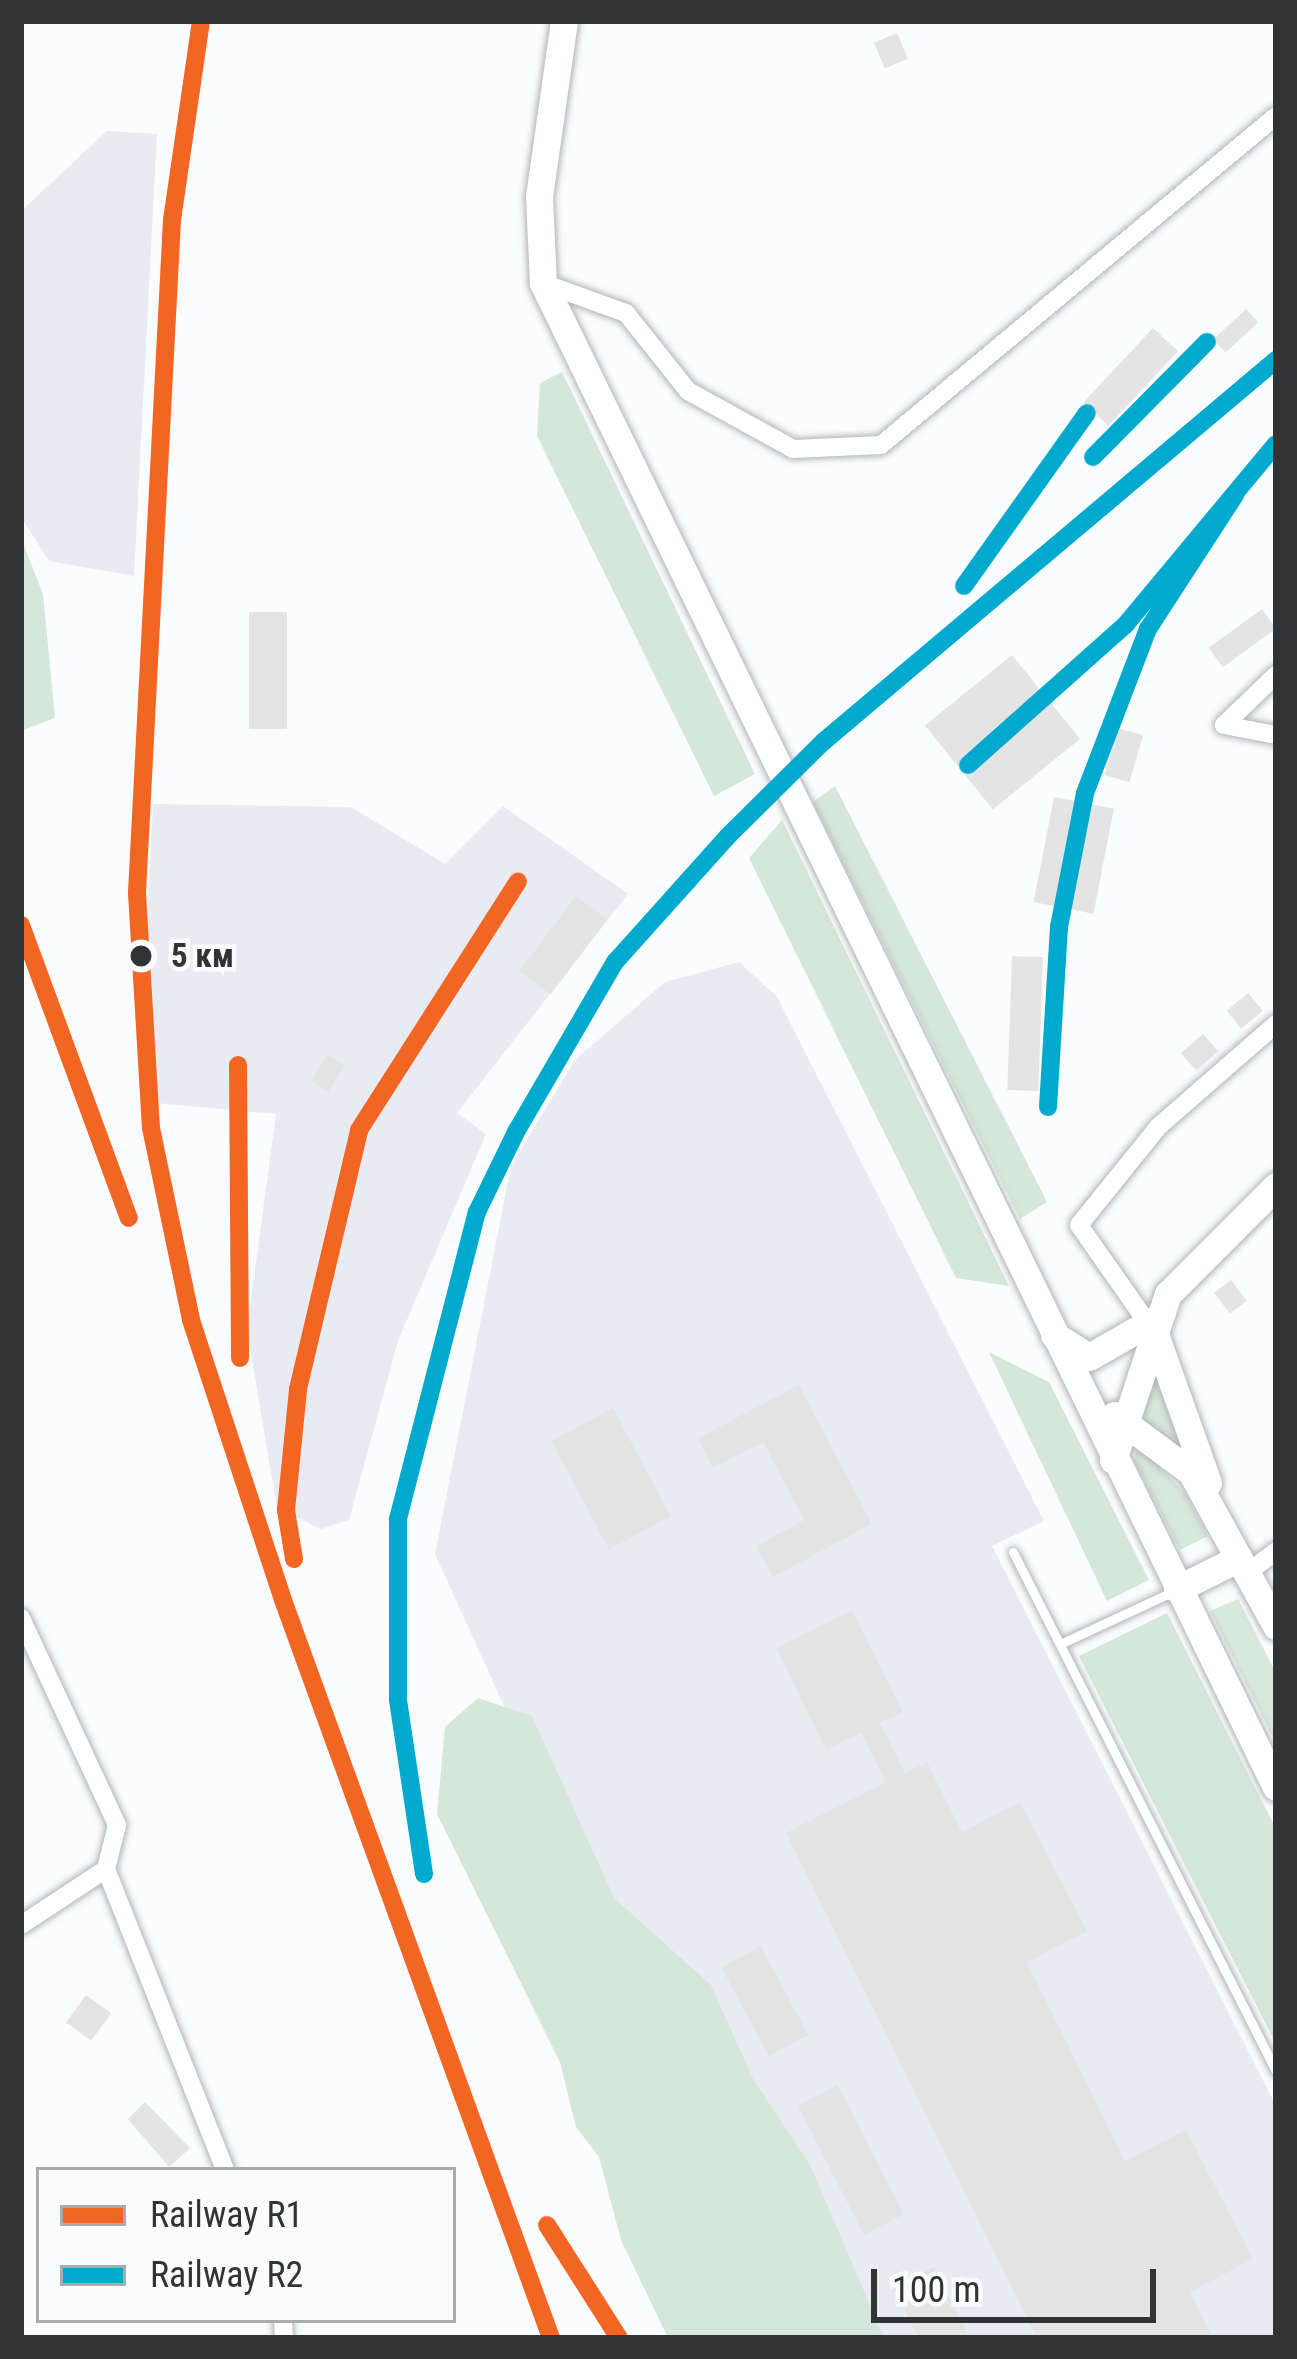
<!DOCTYPE html>
<meta charset="utf-8">
<style>
body{margin:0}
#map{position:relative;width:1297px;height:2359px;overflow:hidden;background:#fbfcfe;font-family:"Roboto Condensed",sans-serif}
div>[style]{position:absolute}
.built>*{inset:0;background:#e8ecf2}
.green>*{inset:0;background:#d7e8dc}
.forest>*{inset:0;background:#d4e7da}
.building>*{inset:0;background:#e5e4e5;transform-origin:0 0}
.roads{filter:drop-shadow(0 0 3px #b4b5b7) drop-shadow(0 0 3px #b4b5b7)}
.lane>*{height:9px;margin:-4.5px;padding:0 4.5px;transform-origin:4.5px;border-radius:4.5px;background:#feffff}
.street>*{height:18px;margin:-9px;padding:0 9px;transform-origin:9px;border-radius:9px;background:#feffff}
.secondary>*{height:27px;margin:-13.5px;padding:0 13.5px;transform-origin:13.5px;border-radius:13.5px;background:#feffff}
.rail-1>*{height:18px;margin:-9px;padding:0 9px;transform-origin:9px;border-radius:9px;background:#f26522}
.rail-2>*{height:18px;margin:-9px;padding:0 9px;transform-origin:9px;border-radius:9px;background:#00a9ce}
.dots>*{width:33px;height:33px;translate:-50% -50%;box-sizing:border-box;border:6px solid #fafbff;border-radius:50%}
span{translate:-50% -50%;white-space:nowrap;text-align:center;line-height:1.15;-webkit-text-stroke:9px #fafbff;paint-order:stroke}
.stop-label{font-size:33px;color:#323335;font-weight:700}
.left{translate:0 -50%;text-align:left}
.frame{position:absolute;inset:0;border:24px solid #323335;pointer-events:none}
.legend{position:absolute;left:36px;top:2167px;width:420px;height:156px;box-sizing:border-box;background:#fafbff;border:3px solid #aaabae;margin:0;padding:15px 21px;list-style:none;font-size:36px;color:#323335}
.legend li{display:flex;align-items:center;gap:24px;height:60px}
.legend b{width:60px;border:3px solid #aaabae}
.scale{position:absolute;left:871px;top:2269px;width:285px;height:54px;box-sizing:border-box;border:6px solid #323335;border-top:0;padding-left:15px;font-size:36px;line-height:42px;white-space:nowrap;color:#323335;-webkit-text-stroke:9px #fafbff;paint-order:stroke}
</style>
<div id="map">
<div class="built">
<div style="clip-path:polygon(107px 131px,157px 134px,134px 576px,49px 561px,21px 517px,21px 211px)"></div>
<div style="clip-path:polygon(153px 804px,351px 807px,445px 864px,503px 806px,628px 894px,457px 1113px,486px 1134px,398px 1341px,349px 1520px,321px 1529px,277px 1508px,247px 1329px,276px 1114px,155px 1103px,144px 986px)"></div>
<div style="clip-path:polygon(739px 962px,777px 997px,1044px 1521px,992px 1546px,1276px 2106px,1276px 2338px,791px 2338px,435px 1554px,511px 1166px,575px 1060px,665px 982px)"></div>
</div>
<div class="green">
<div style="clip-path:polygon(1156px 1380px,1187px 1459px,1140px 1420px)"></div>
<div style="clip-path:polygon(1138px 1446px,1185px 1493px,1208px 1536px,1180px 1550px,1134px 1461px)"></div>
<div style="clip-path:polygon(1238px 1599px,1276px 1673px,1276px 1744px,1210px 1611px)"></div>
</div>
<div class="forest">
<div style="clip-path:polygon(562px 372px,755px 774px,714px 796px,537px 436px,540px 383px)"></div>
<div style="clip-path:polygon(21px 538px,43px 594px,55px 718px,21px 731px)"></div>
<div style="clip-path:polygon(835px 786px,1047px 1202px,1020px 1219px,813px 802px)"></div>
<div style="clip-path:polygon(782px 820px,1009px 1286px,956px 1278px,749px 858px)"></div>
<div style="clip-path:polygon(989px 1352px,1049px 1382px,1149px 1580px,1107px 1601px)"></div>
<div style="clip-path:polygon(1167px 1613px,1276px 1829px,1276px 2044px,1079px 1656px)"></div>
<div style="clip-path:polygon(478px 1698px,532px 1716px,614px 1898px,711px 1985px,753px 2079px,810px 2165px,884px 2338px,668px 2338px,621px 2240px,599px 2157px,576px 2127px,560px 2062px,437px 1814px,445px 1727px)"></div>
</div>
<div class="building">
<div style="left:897px;top:33px;width:28px;height:25px;rotate:67deg"></div>
<div style="left:1246px;top:309px;width:18px;height:45px;rotate:47deg"></div>
<div style="left:1153px;top:328px;width:34px;height:102px;rotate:43deg"></div>
<div style="left:1262px;top:609px;width:24px;height:66px;rotate:54deg"></div>
<div style="left:249px;top:612px;width:38px;height:117px"></div>
<div style="left:1012px;top:655px;width:108px;height:112px;rotate:51deg"></div>
<div style="left:1118px;top:728px;width:26px;height:49px;rotate:16deg"></div>
<div style="left:1054px;top:797px;width:61px;height:107px;rotate:11deg"></div>
<div style="left:576px;top:896px;width:39px;height:94px;rotate:37deg"></div>
<div style="left:1012px;top:956px;width:31px;height:134px;rotate:2deg"></div>
<div style="left:1248px;top:993px;width:23px;height:28px;rotate:50deg"></div>
<div style="left:1203px;top:1034px;width:23px;height:29px;rotate:49deg"></div>
<div style="left:328px;top:1055px;width:20px;height:31px;rotate:33deg"></div>
<div style="left:1231px;top:1280px;width:26px;height:21px;rotate:53deg"></div>
<div style="clip-path:polygon(799px 1385px,872px 1524px,773px 1577px,756px 1546px,804px 1520px,763px 1442px,713px 1468px,698px 1438px)"></div>
<div style="left:613px;top:1408px;width:123px;height:70px;rotate:62deg"></div>
<div style="clip-path:polygon(852px 1610px,903px 1712px,880px 1723px,905px 1773px,927px 1762px,962px 1832px,1020px 1802px,1087px 1931px,1027px 1962px,1125px 2161px,1186px 2130px,1253px 2259px,1190px 2292px,1213px 2338px,1037px 2338px,786px 1833px,886px 1782px,861px 1732px,826px 1750px,776px 1648px)"></div>
<div style="left:761px;top:1946px;width:101px;height:45px;rotate:62deg"></div>
<div style="left:86px;top:1995px;width:31px;height:34px;rotate:36deg"></div>
<div style="left:838px;top:2085px;width:145px;height:45px;rotate:63deg"></div>
<div style="clip-path:polygon(145px 2102px,190px 2148px,169px 2167px,128px 2119px)"></div>
<div style="clip-path:polygon(934px 2267px,970px 2338px,919px 2338px,893px 2288px)"></div>
</div>
<div class="roads">
<div class="lane">
<div style="left:1013px;top:1552px;width:582px;rotate:63.13deg"></div>
<div style="left:1060px;top:1644px;width:126px;rotate:-24.9deg"></div>
</div>
<div class="street">
<div style="left:543px;top:283px;width:88px;rotate:19.9deg"></div>
<div style="left:626px;top:313px;width:100px;rotate:51.5deg"></div>
<div style="left:688px;top:391px;width:120px;rotate:28.9deg"></div>
<div style="left:793px;top:449px;width:88px;rotate:-2.6deg"></div>
<div style="left:881px;top:445px;width:514px;rotate:-39.79deg"></div>
<div style="left:1224px;top:725px;width:72px;rotate:-43.9deg"></div>
<div style="left:1224px;top:725px;width:53px;rotate:10.9deg"></div>
<div style="left:1149px;top:1325px;width:122px;rotate:-125deg"></div>
<div style="left:1079px;top:1225px;width:127px;rotate:-51.1deg"></div>
<div style="left:1159px;top:1126px;width:155px;rotate:-41.1deg"></div>
<div style="left:1247px;top:1573px;width:36px;rotate:-37deg"></div>
<div style="left:21px;top:1618px;width:228px;rotate:65.1deg"></div>
<div style="left:117px;top:1825px;width:45px;rotate:104deg"></div>
<div style="left:106px;top:1869px;width:324px;rotate:68.4deg"></div>
<div style="left:21px;top:1925px;width:102px;rotate:-33.4deg"></div>
<div style="left:283px;top:2320px;width:18px;rotate:87deg"></div>
</div>
<div class="secondary">
<div style="left:564px;top:21px;width:177px;rotate:98.1deg"></div>
<div style="left:539px;top:196px;width:87px;rotate:87.4deg"></div>
<div style="left:543px;top:283px;width:1673px;rotate:64.02deg"></div>
<div style="left:1155px;top:1334px;width:158px;rotate:70.4deg"></div>
<div style="left:1054px;top:1335px;width:41px;rotate:32.2deg"></div>
<div style="left:1089px;top:1357px;width:78px;rotate:-29.8deg"></div>
<div style="left:1114px;top:1415px;width:96px;rotate:36.5deg"></div>
<div style="left:1191px;top:1472px;width:176px;rotate:61.1deg"></div>
<div style="left:1113px;top:1460px;width:175px;rotate:-71.7deg"></div>
<div style="left:1168px;top:1294px;width:153px;rotate:-45deg"></div>
<div style="left:1177px;top:1589px;width:69px;rotate:-26.6deg"></div>
</div>
</div>
<div class="rail-1">
<div style="left:201px;top:21px;width:201px;rotate:98.3deg"></div>
<div style="left:172px;top:220px;width:674px;rotate:92.98deg"></div>
<div style="left:137px;top:893px;width:235px;rotate:86.6deg"></div>
<div style="left:151px;top:1128px;width:196px;rotate:78.2deg"></div>
<div style="left:191px;top:1320px;width:295px;rotate:71.8deg"></div>
<div style="left:283px;top:1600px;width:785px;rotate:70.04deg"></div>
<div style="left:21px;top:925px;width:312px;rotate:69.8deg"></div>
<div style="left:238px;top:1065px;width:293px;rotate:89.6deg"></div>
<div style="left:294px;top:1559px;width:50px;rotate:-99.3deg"></div>
<div style="left:286px;top:1510px;width:122px;rotate:-84.3deg"></div>
<div style="left:298px;top:1389px;width:266px;rotate:-76.7deg"></div>
<div style="left:359px;top:1130px;width:295px;rotate:-57.4deg"></div>
<div style="left:547px;top:2225px;width:134px;rotate:57.5deg"></div>
</div>
<div class="rail-2">
<div style="left:1093px;top:457px;width:162px;rotate:-45.3deg"></div>
<div style="left:964px;top:586px;width:212px;rotate:-54.6deg"></div>
<div style="left:968px;top:765px;width:212px;rotate:-41.7deg"></div>
<div style="left:1126px;top:624px;width:234px;rotate:-50.2deg"></div>
<div style="left:1048px;top:1107px;width:180px;rotate:-86.5deg"></div>
<div style="left:1059px;top:927px;width:136px;rotate:-79deg"></div>
<div style="left:1085px;top:793px;width:176px;rotate:-69deg"></div>
<div style="left:1148px;top:629px;width:160px;rotate:-57deg"></div>
<div style="left:424px;top:1874px;width:176px;rotate:-98.5deg"></div>
<div style="left:398px;top:1700px;width:181px;rotate:-90deg"></div>
<div style="left:398px;top:1519px;width:317px;rotate:-75.6deg"></div>
<div style="left:477px;top:1212px;width:89px;rotate:-64deg"></div>
<div style="left:516px;top:1132px;width:197px;rotate:-59.8deg"></div>
<div style="left:615px;top:962px;width:169px;rotate:-48.1deg"></div>
<div style="left:728px;top:836px;width:134px;rotate:-44.7deg"></div>
<div style="left:823px;top:742px;width:593px;rotate:-40.14deg"></div>
</div>
<div class="dots">
<div style="left:141px;top:956px;background:#323335"></div>
</div>
<div class="stop-label">
<span class="left" style="left:171px;top:956px">5 км</span>
</div>
<div class="frame"></div>
<ul class="legend">
<li><b style="height:15px;background:#f26522"></b>Railway R1</li>
<li><b style="height:15px;background:#00a9ce"></b>Railway R2</li>
</ul>
<div class="scale">100 m</div>
</div>
